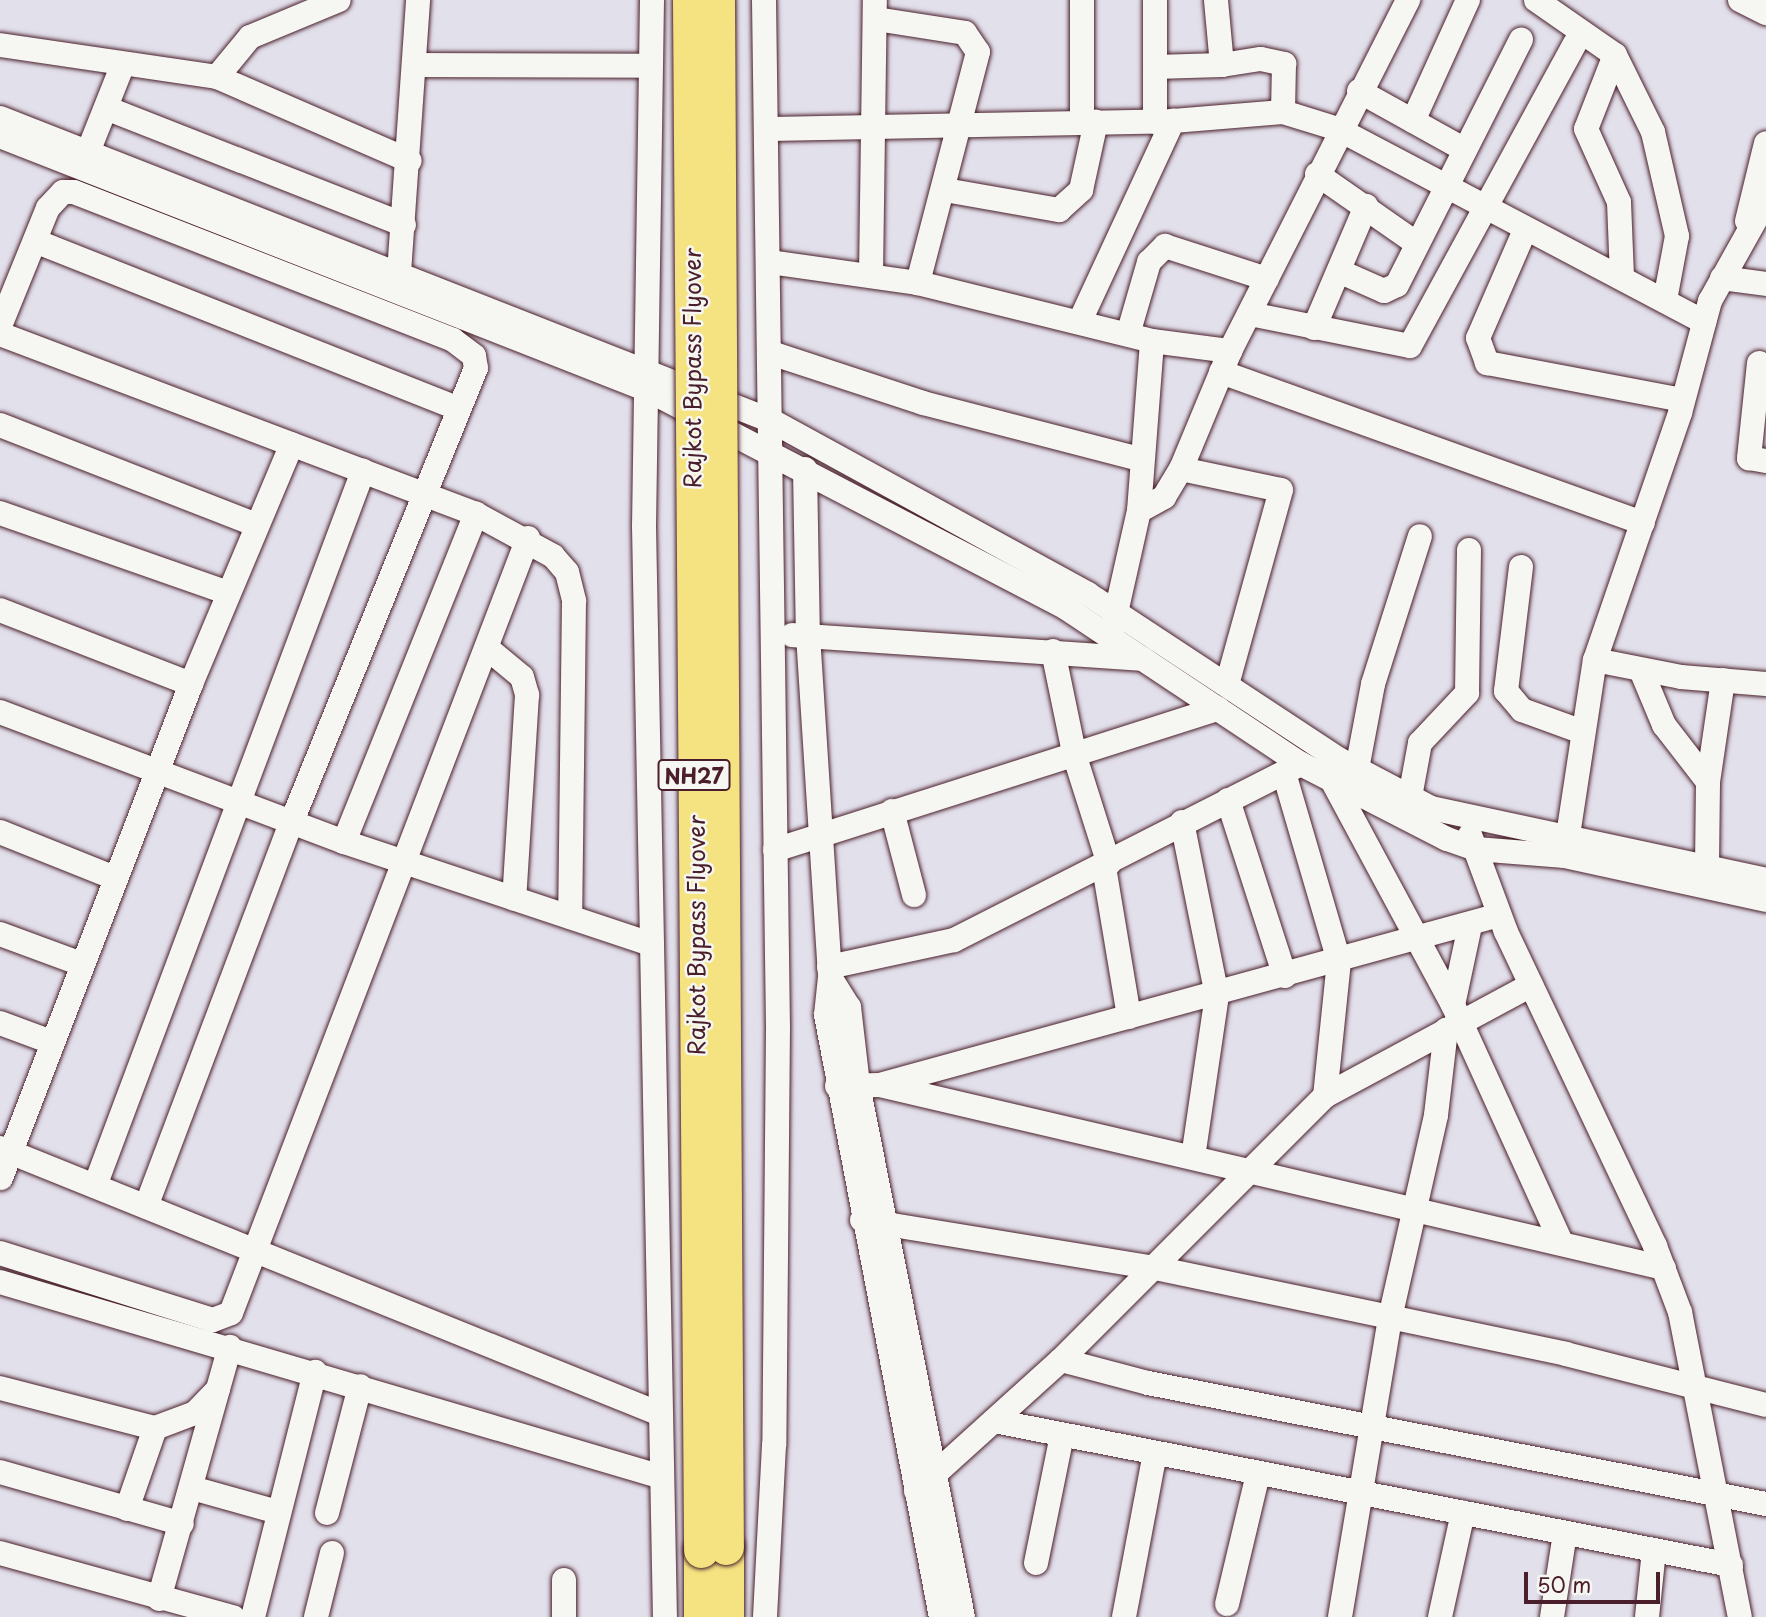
<!DOCTYPE html>
<style>
body{margin:0}
#map{position:relative;width:1766px;height:1617px;overflow:hidden;background:#e2e0eb;font-family:"Playpen Sans",sans-serif}
div>[style]{position:absolute}
.roads{filter:drop-shadow(0 0 2px #4a1f2b) drop-shadow(0 0 2px #4a1f2b)}
.minor>*{height:24px;margin:-12px;padding:0 12px;transform-origin:12px;border-radius:12px;background:#f6f6f2}
.highway>*{height:35px;margin:-17.5px;padding:0 17.5px;transform-origin:17.5px;border-radius:17.5px;background:#f5e382}
.bridges{filter:drop-shadow(0 0 2px #4a1f2b) drop-shadow(0 0 2px #4a1f2b)}
.highway-bridge>*{height:35px;margin:-17.5px;padding:0 17.5px;transform-origin:17.5px;border-radius:17.5px;background:#f5e382}
span{translate:-50% -50%;white-space:nowrap;text-align:center;line-height:1.15;-webkit-text-stroke:5px #f6f6f2;paint-order:stroke}
.shield-label span{padding:2px 5px;background:#f6f6f2;border:2px solid;border-radius:5px;-webkit-text-stroke-width:0}
.shield-label{font-size:21px;color:#4a1f2b;font-weight:700}
.street-label{font-size:23px;color:#4a1f2b}
.scale{position:absolute;left:1524px;top:1572px;width:136px;height:32px;box-sizing:border-box;border:4px solid #4a1f2b;border-top:0;padding-left:9px;font-size:21px;line-height:24px;white-space:nowrap;color:#4a1f2b;-webkit-text-stroke:5px #f6f6f2;paint-order:stroke}
</style>
<div id="map">
<div class="roads">
<div class="minor">
<div style="left:652px;top:0;width:526px;rotate:90.87deg"></div>
<div style="left:644px;top:526px;width:1091px;rotate:88.9deg"></div>
<div style="left:764px;top:0;width:1027px;rotate:89.22deg"></div>
<div style="left:778px;top:1027px;width:418px;rotate:90.5deg"></div>
<div style="left:774px;top:1445px;width:172px;rotate:93deg"></div>
<div style="left:1155px;top:0;width:122px;rotate:90deg"></div>
<div style="left:1536px;top:0;width:96px;rotate:34.8deg"></div>
<div style="left:1615px;top:55px;width:86px;rotate:63.7deg"></div>
<div style="left:1653px;top:132px;width:107px;rotate:77deg"></div>
<div style="left:1677px;top:236px;width:65px;rotate:100.6deg"></div>
<div style="left:1740px;top:0;width:29px;rotate:27deg"></div>
<div style="left:876px;top:19px;width:90px;rotate:8.9deg"></div>
<div style="left:965px;top:33px;width:23px;rotate:56deg"></div>
<div style="left:978px;top:52px;width:239px;rotate:104.6deg"></div>
<div style="left:0;top:45px;width:219px;rotate:8.4deg"></div>
<div style="left:217px;top:77px;width:210px;rotate:23.5deg"></div>
<div style="left:1615px;top:55px;width:79px;rotate:111.4deg"></div>
<div style="left:1586px;top:129px;width:80px;rotate:65.7deg"></div>
<div style="left:1619px;top:202px;width:75px;rotate:87.7deg"></div>
<div style="left:418px;top:65px;width:231px;rotate:0.2deg"></div>
<div style="left:1222px;top:65px;width:39px;rotate:-9deg"></div>
<div style="left:1261px;top:59px;width:24px;rotate:12deg"></div>
<div style="left:1284px;top:64px;width:48px;rotate:91.2deg"></div>
<div style="left:1155px;top:67px;width:67px;rotate:-1.7deg"></div>
<div style="left:1222px;top:65px;width:65px;rotate:-95.3deg"></div>
<div style="left:217px;top:77px;width:52px;rotate:-50.5deg"></div>
<div style="left:250px;top:37px;width:96px;rotate:-22.6deg"></div>
<div style="left:1359px;top:91px;width:121px;rotate:29.1deg"></div>
<div style="left:106px;top:108px;width:320px;rotate:21.4deg"></div>
<div style="left:0;top:118px;width:829px;rotate:21.43deg"></div>
<div style="left:772px;top:421px;width:360px;rotate:28.7deg"></div>
<div style="left:1088px;top:594px;width:302px;rotate:33.4deg"></div>
<div style="left:1340px;top:760px;width:103px;rotate:27.8deg"></div>
<div style="left:1431px;top:808px;width:343px;rotate:12.1deg"></div>
<div style="left:1413px;top:121px;width:133px;rotate:-65.6deg"></div>
<div style="left:1082px;top:123px;width:123px;rotate:-90deg"></div>
<div style="left:770px;top:129px;width:403px;rotate:-1.1deg"></div>
<div style="left:0;top:136px;width:696px;rotate:21.4deg"></div>
<div style="left:648px;top:390px;width:471px;rotate:27.5deg"></div>
<div style="left:1066px;top:608px;width:282px;rotate:33.6deg"></div>
<div style="left:1301px;top:764px;width:164px;rotate:27.2deg"></div>
<div style="left:1447px;top:839px;width:31px;rotate:19deg"></div>
<div style="left:1476px;top:849px;width:89px;rotate:4.5deg"></div>
<div style="left:1565px;top:856px;width:206px;rotate:12.3deg"></div>
<div style="left:88px;top:152px;width:95px;rotate:-68.3deg"></div>
<div style="left:1317px;top:174px;width:121px;rotate:34.9deg"></div>
<div style="left:945px;top:190px;width:116px;rotate:10deg"></div>
<div style="left:1059px;top:210px;width:30px;rotate:-42deg"></div>
<div style="left:1081px;top:190px;width:70px;rotate:-77.6deg"></div>
<div style="left:1747px;top:221px;width:80px;rotate:-76.3deg"></div>
<div style="left:1525px;top:230px;width:118px;rotate:113.5deg"></div>
<div style="left:1478px;top:338px;width:27px;rotate:70deg"></div>
<div style="left:1487px;top:363px;width:199px;rotate:10.7deg"></div>
<div style="left:35px;top:241px;width:456px;rotate:21.6deg"></div>
<div style="left:770px;top:262px;width:149px;rotate:8.1deg"></div>
<div style="left:918px;top:283px;width:241px;rotate:13.9deg"></div>
<div style="left:1152px;top:341px;width:79px;rotate:7.3deg"></div>
<div style="left:1341px;top:272px;width:47px;rotate:23.8deg"></div>
<div style="left:1384px;top:291px;width:14px;rotate:-25deg"></div>
<div style="left:1397px;top:285px;width:275px;rotate:-63.2deg"></div>
<div style="left:399px;top:273px;width:274px;rotate:-86deg"></div>
<div style="left:871px;top:275px;width:275px;rotate:-89.2deg"></div>
<div style="left:1722px;top:278px;width:44px;rotate:7.8deg"></div>
<div style="left:1250px;top:314px;width:163px;rotate:11.3deg"></div>
<div style="left:1410px;top:346px;width:345px;rotate:-61.4deg"></div>
<div style="left:1080px;top:321px;width:221px;rotate:-65.1deg"></div>
<div style="left:1173px;top:121px;width:110px;rotate:-4.7deg"></div>
<div style="left:1283px;top:112px;width:58px;rotate:17.2deg"></div>
<div style="left:1338px;top:129px;width:414px;rotate:27.8deg"></div>
<div style="left:0;top:326px;width:127px;rotate:-67.9deg"></div>
<div style="left:48px;top:208px;width:22px;rotate:-47deg"></div>
<div style="left:63px;top:192px;width:11px"></div>
<div style="left:74px;top:192px;width:407px;rotate:21.3deg"></div>
<div style="left:453px;top:340px;width:26px;rotate:37deg"></div>
<div style="left:474px;top:356px;width:12px;rotate:81deg"></div>
<div style="left:476px;top:368px;width:491px;rotate:112.1deg"></div>
<div style="left:291px;top:823px;width:410px;rotate:110.7deg"></div>
<div style="left:1314px;top:328px;width:133px;rotate:-66.9deg"></div>
<div style="left:1129px;top:331px;width:72px;rotate:-73.8deg"></div>
<div style="left:1149px;top:262px;width:23px;rotate:-45deg"></div>
<div style="left:1165px;top:246px;width:107px;rotate:17.9deg"></div>
<div style="left:0;top:334px;width:509px;rotate:20.71deg"></div>
<div style="left:476px;top:514px;width:88px;rotate:28.6deg"></div>
<div style="left:553px;top:556px;width:21px;rotate:49deg"></div>
<div style="left:567px;top:572px;width:30px;rotate:76deg"></div>
<div style="left:574px;top:601px;width:316px;rotate:90.7deg"></div>
<div style="left:771px;top:353px;width:160px;rotate:18.2deg"></div>
<div style="left:923px;top:403px;width:223px;rotate:14.5deg"></div>
<div style="left:1759px;top:363px;width:96px;rotate:96deg"></div>
<div style="left:1749px;top:458px;width:17px;rotate:10deg"></div>
<div style="left:1221px;top:372px;width:448px;rotate:19.7deg"></div>
<div style="left:0;top:425px;width:275px;rotate:21.3deg"></div>
<div style="left:805px;top:469px;width:166px;rotate:89deg"></div>
<div style="left:808px;top:635px;width:343px;rotate:86.3deg"></div>
<div style="left:830px;top:977px;width:38px;rotate:96deg"></div>
<div style="left:826px;top:1015px;width:613px;rotate:79.19deg"></div>
<div style="left:1181px;top:469px;width:102px;rotate:11.9deg"></div>
<div style="left:1281px;top:490px;width:202px;rotate:105.5deg"></div>
<div style="left:1139px;top:511px;width:29px;rotate:-29deg"></div>
<div style="left:1164px;top:497px;width:33px;rotate:-59deg"></div>
<div style="left:1181px;top:469px;width:128px;rotate:-67.4deg"></div>
<div style="left:1230px;top:351px;width:394px;rotate:-63.1deg"></div>
<div style="left:0;top:513px;width:242px;rotate:19.3deg"></div>
<div style="left:1521px;top:567px;width:125px;rotate:96.9deg"></div>
<div style="left:1506px;top:691px;width:25px;rotate:50deg"></div>
<div style="left:1522px;top:710px;width:62px;rotate:19.9deg"></div>
<div style="left:0;top:610px;width:205px;rotate:21.2deg"></div>
<div style="left:1113px;top:626px;width:118px;rotate:-77.3deg"></div>
<div style="left:1139px;top:511px;width:170px;rotate:-85.6deg"></div>
<div style="left:792px;top:635px;width:352px;rotate:3.9deg"></div>
<div style="left:487px;top:648px;width:45px;rotate:39.6deg"></div>
<div style="left:522px;top:677px;width:19px;rotate:74deg"></div>
<div style="left:527px;top:695px;width:204px;rotate:93.6deg"></div>
<div style="left:1053px;top:651px;width:108px;rotate:78.3deg"></div>
<div style="left:1075px;top:757px;width:112px;rotate:72.4deg"></div>
<div style="left:1595px;top:660px;width:88px;rotate:11.2deg"></div>
<div style="left:1681px;top:677px;width:85px;rotate:4.7deg"></div>
<div style="left:1641px;top:670px;width:60px;rotate:67.3deg"></div>
<div style="left:1664px;top:725px;width:72px;rotate:52.3deg"></div>
<div style="left:0;top:712px;width:368px;rotate:20.7deg"></div>
<div style="left:344px;top:842px;width:324px;rotate:18.4deg"></div>
<div style="left:1357px;top:769px;width:86px;rotate:-79.3deg"></div>
<div style="left:1373px;top:684px;width:155px;rotate:-72.4deg"></div>
<div style="left:1284px;top:773px;width:196px;rotate:73.7deg"></div>
<div style="left:1339px;top:961px;width:136px;rotate:95.9deg"></div>
<div style="left:1334px;top:784px;width:251px;rotate:61.7deg"></div>
<div style="left:1453px;top:1005px;width:260px;rotate:65.5deg"></div>
<div style="left:1410px;top:797px;width:55px;rotate:-79.5deg"></div>
<div style="left:1420px;top:743px;width:69px;rotate:-46.8deg"></div>
<div style="left:1467px;top:693px;width:143px;rotate:-89.2deg"></div>
<div style="left:1228px;top:800px;width:185px;rotate:72.1deg"></div>
<div style="left:892px;top:811px;width:87px;rotate:75.3deg"></div>
<div style="left:1182px;top:822px;width:177px;rotate:78.6deg"></div>
<div style="left:1217px;top:995px;width:164px;rotate:98.4deg"></div>
<div style="left:0;top:832px;width:124px;rotate:21.8deg"></div>
<div style="left:1470px;top:835px;width:103px;rotate:69.6deg"></div>
<div style="left:1506px;top:932px;width:348px;rotate:64.6deg"></div>
<div style="left:1655px;top:1246px;width:71px;rotate:69.3deg"></div>
<div style="left:1680px;top:1312px;width:311px;rotate:78.9deg"></div>
<div style="left:344px;top:842px;width:354px;rotate:-68.1deg"></div>
<div style="left:775px;top:850px;width:465px;rotate:-17.7deg"></div>
<div style="left:1565px;top:855px;width:197px;rotate:-81.3deg"></div>
<div style="left:1595px;top:660px;width:261px;rotate:-71deg"></div>
<div style="left:1680px;top:413px;width:116px;rotate:-75deg"></div>
<div style="left:1710px;top:301px;width:115px;rotate:-60.8deg"></div>
<div style="left:1707px;top:865px;width:83px;rotate:-89.3deg"></div>
<div style="left:1708px;top:782px;width:103px;rotate:-81.6deg"></div>
<div style="left:1104px;top:867px;width:152px;rotate:80.5deg"></div>
<div style="left:0;top:934px;width:86px;rotate:20.3deg"></div>
<div style="left:829px;top:967px;width:128px;rotate:-12.2deg"></div>
<div style="left:954px;top:940px;width:389px;rotate:-26.9deg"></div>
<div style="left:830px;top:977px;width:36px;rotate:58deg"></div>
<div style="left:849px;top:1007px;width:79px;rotate:83.4deg"></div>
<div style="left:858px;top:1085px;width:542px;rotate:78.84deg"></div>
<div style="left:1453px;top:1005px;width:81px;rotate:-77.9deg"></div>
<div style="left:0;top:1023px;width:54px;rotate:20.4deg"></div>
<div style="left:883px;top:1084px;width:639px;rotate:-15.34deg"></div>
<div style="left:837px;top:1086px;width:43px;rotate:-1.3deg"></div>
<div style="left:880px;top:1085px;width:805px;rotate:13.14deg"></div>
<div style="left:0;top:1148px;width:712px;rotate:21.95deg"></div>
<div style="left:1px;top:1178px;width:529px;rotate:-68.96deg"></div>
<div style="left:191px;top:684px;width:260px;rotate:-67.2deg"></div>
<div style="left:95px;top:1186px;width:764px;rotate:-69.45deg"></div>
<div style="left:862px;top:1220px;width:297px;rotate:9.3deg"></div>
<div style="left:1155px;top:1268px;width:420px;rotate:11.8deg"></div>
<div style="left:1566px;top:1354px;width:206px;rotate:14.3deg"></div>
<div style="left:0;top:1253px;width:223px;rotate:17.5deg"></div>
<div style="left:213px;top:1320px;width:19px;rotate:-21deg"></div>
<div style="left:231px;top:1313px;width:830px;rotate:-69.03deg"></div>
<div style="left:0;top:1282px;width:690px;rotate:16.41deg"></div>
<div style="left:1061px;top:1360px;width:373px;rotate:-45deg"></div>
<div style="left:1325px;top:1096px;width:234px;rotate:-28.3deg"></div>
<div style="left:0;top:1388px;width:160px;rotate:14.5deg"></div>
<div style="left:155px;top:1428px;width:43px;rotate:-20.6deg"></div>
<div style="left:195px;top:1413px;width:33px;rotate:-46deg"></div>
<div style="left:994px;top:1421px;width:751px;rotate:11.06deg"></div>
<div style="left:0;top:1472px;width:189px;rotate:15.9deg"></div>
<div style="left:192px;top:1488px;width:89px;rotate:15.6deg"></div>
<div style="left:916px;top:1491px;width:195px;rotate:-42.1deg"></div>
<div style="left:1061px;top:1360px;width:90px;rotate:14.8deg"></div>
<div style="left:1148px;top:1383px;width:630px;rotate:11.08deg"></div>
<div style="left:127px;top:1509px;width:86px;rotate:-70.9deg"></div>
<div style="left:327px;top:1513px;width:131px;rotate:-75.4deg"></div>
<div style="left:0;top:1553px;width:242px;rotate:15.4deg"></div>
<div style="left:1036px;top:1563px;width:131px;rotate:-78.5deg"></div>
<div style="left:564px;top:1580px;width:37px;rotate:90deg"></div>
<div style="left:159px;top:1599px;width:262px;rotate:-74.3deg"></div>
<div style="left:1227px;top:1604px;width:134px;rotate:-76.6deg"></div>
<div style="left:253px;top:1617px;width:253px;rotate:-75.8deg"></div>
<div style="left:316px;top:1617px;width:66px;rotate:-76deg"></div>
<div style="left:1124px;top:1617px;width:167px;rotate:-79.3deg"></div>
<div style="left:1340px;top:1617px;width:303px;rotate:-80.5deg"></div>
<div style="left:1390px;top:1318px;width:208px;rotate:-77.2deg"></div>
<div style="left:1436px;top:1115px;width:86px;rotate:-83.3deg"></div>
<div style="left:1440px;top:1617px;width:107px;rotate:-77.6deg"></div>
<div style="left:1552px;top:1617px;width:85px;rotate:-81.2deg"></div>
<div style="left:1647px;top:1617px;width:67px;rotate:-84deg"></div>
</div>
<div class="highway">
<div style="left:726px;top:1547px;width:70px;rotate:90deg"></div>
<div style="left:701px;top:1550px;width:67px;rotate:90deg"></div>
</div>
</div>
<div class="bridges">
<div class="highway-bridge">
<div style="left:690px;top:0;width:1550px;rotate:89.59deg"></div>
<div style="left:717px;top:0;width:1547px;rotate:89.67deg"></div>
</div>
</div>
<div class="shield-label">
<span style="left:694px;top:775px">NH27</span>
</div>
<div class="street-label">
<span style="left:692px;top:368px;rotate:-90deg">Rajkot Bypass Flyover</span>
<span style="left:696px;top:935px;rotate:-90deg">Rajkot Bypass Flyover</span>
</div>
<div class="scale">50 m</div>
</div>
